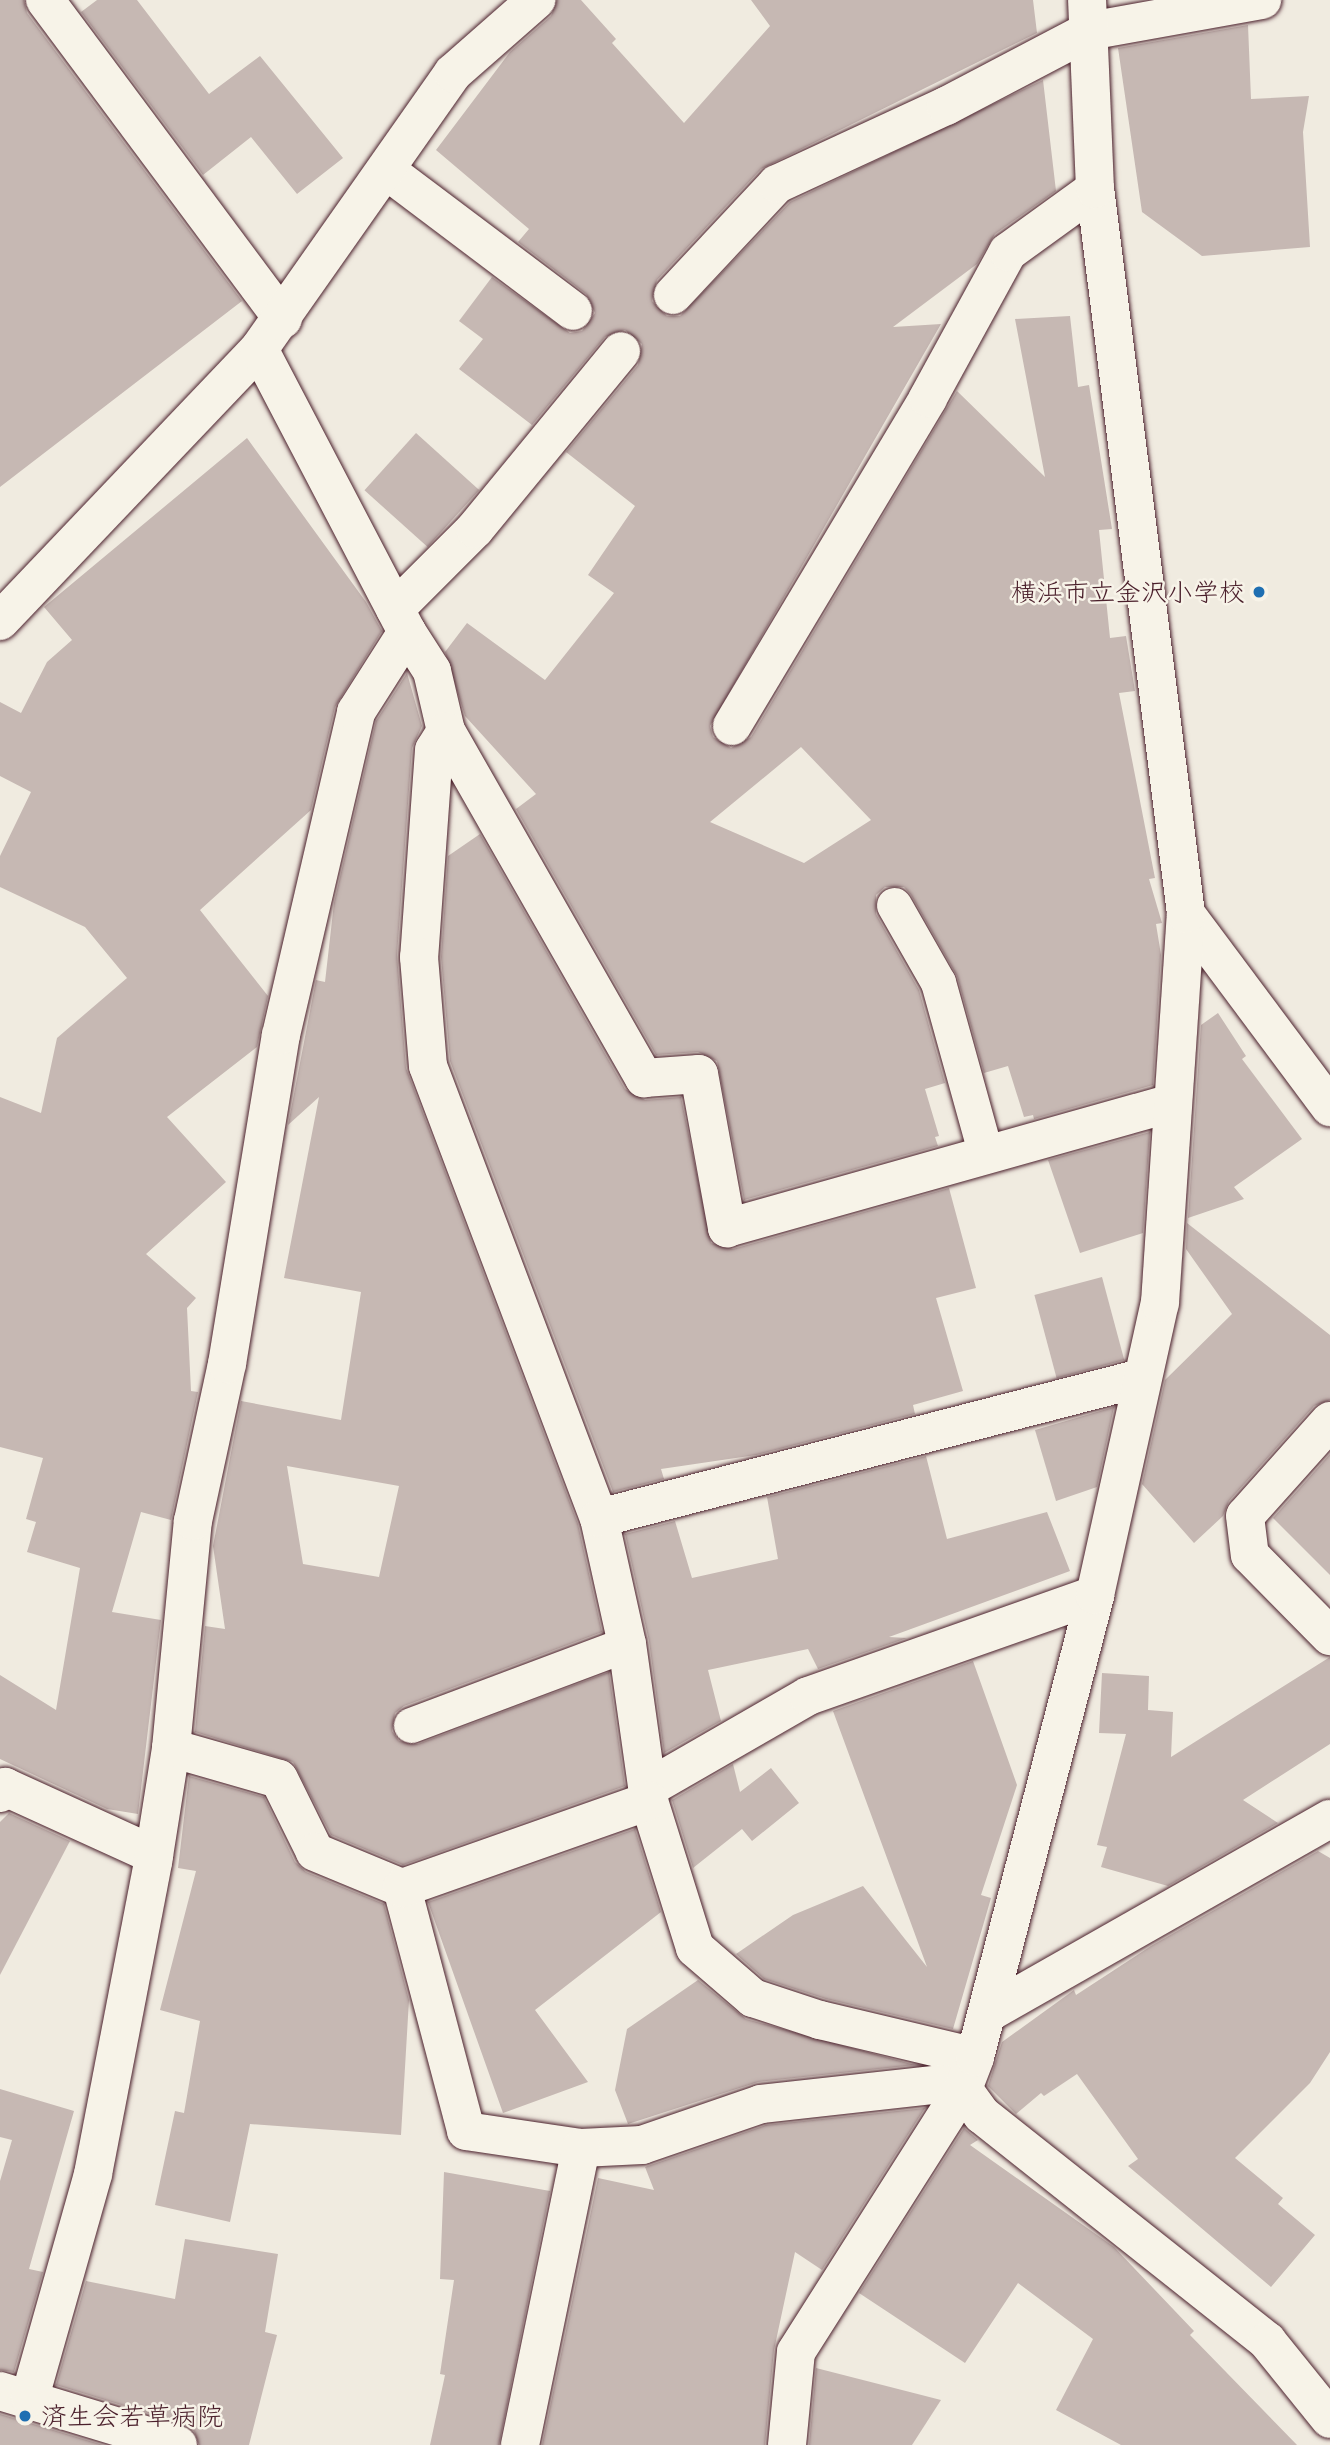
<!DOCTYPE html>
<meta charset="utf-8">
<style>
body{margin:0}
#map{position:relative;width:1330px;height:2445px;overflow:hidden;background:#f0ebe0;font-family:"Patrick Hand","Klee One",sans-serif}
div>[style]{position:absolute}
.building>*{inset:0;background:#c6b8b3;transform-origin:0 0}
.roads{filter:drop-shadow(0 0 2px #4a1f2b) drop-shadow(0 0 2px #4a1f2b)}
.service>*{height:35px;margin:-17.5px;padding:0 17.5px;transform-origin:17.5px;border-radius:17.5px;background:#f7f3e8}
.minor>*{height:38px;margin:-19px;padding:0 19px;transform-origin:19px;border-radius:19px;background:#f7f3e8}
.dots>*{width:19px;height:19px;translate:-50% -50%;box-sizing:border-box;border:4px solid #f7f3e8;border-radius:50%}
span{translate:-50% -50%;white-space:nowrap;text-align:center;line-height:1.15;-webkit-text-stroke:5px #f7f3e8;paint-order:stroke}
.poi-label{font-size:26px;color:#4a1f2b}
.right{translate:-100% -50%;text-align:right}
.left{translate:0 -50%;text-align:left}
</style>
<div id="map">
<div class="building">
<div style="clip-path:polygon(0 0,24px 0,27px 13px,242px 301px,0 487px)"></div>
<div style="clip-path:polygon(97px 0,137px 0,209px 94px,260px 56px,343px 158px,297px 194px,251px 137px,203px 175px,81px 12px)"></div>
<div style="clip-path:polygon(evenodd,557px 0,581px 0,616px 39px,612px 43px,684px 123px,770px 26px,751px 0,1033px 0,1037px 33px,761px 169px,657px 280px,652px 301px,667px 316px,680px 316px,790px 202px,1043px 80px,1056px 191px,995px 234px,977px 264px,893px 327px,941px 324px,710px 726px,713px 737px,731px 748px,751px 737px,957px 391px,1045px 477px,1015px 319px,1070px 316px,1078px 387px,1089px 385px,1112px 529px,1099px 530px,1110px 638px,1126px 636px,1135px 691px,1119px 693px,1155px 878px,1149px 879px,1162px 923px,1156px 924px,1161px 955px,1153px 1085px,1034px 1119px,1033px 1115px,1024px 1117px,1008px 1066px,984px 1073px,957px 976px,911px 895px,904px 887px,885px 887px,876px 895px,876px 914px,919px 990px,945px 1083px,925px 1089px,939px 1136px,935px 1137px,938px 1146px,744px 1200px,717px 1061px,698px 1052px,656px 1055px,516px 809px,536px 794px,465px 716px,445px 652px,467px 623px,545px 680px,614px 593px,588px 575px,635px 506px,566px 452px,638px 365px,642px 344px,625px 330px,605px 337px,532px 425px,459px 369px,483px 339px,459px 321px,492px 277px,570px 333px,582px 331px,595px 313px,586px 294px,518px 242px,529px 229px,436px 150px,510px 52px,551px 16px,557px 0,801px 747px,871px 820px,804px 863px,710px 822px,801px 747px)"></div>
<div style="clip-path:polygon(1248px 25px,1251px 99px,1309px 96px,1303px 132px,1310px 247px,1202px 256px,1142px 212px,1118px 48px)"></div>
<div style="left:416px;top:433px;width:85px;height:77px;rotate:42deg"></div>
<div style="clip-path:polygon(247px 438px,366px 602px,382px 631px,335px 707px,311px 810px,200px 910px,268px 996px,257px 1047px,167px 1117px,226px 1182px,146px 1254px,196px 1298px,187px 1308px,191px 1391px,198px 1392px,171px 1520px,141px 1512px,112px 1612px,161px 1620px,138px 1814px,107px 1809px,0 1759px,0 1675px,56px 1710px,80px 1568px,27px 1552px,36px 1522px,26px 1519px,43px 1458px,0 1447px,0 1097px,41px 1113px,57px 1038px,127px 978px,85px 927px,0 887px,0 856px,31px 792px,0 776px,0 702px,21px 713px,47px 662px,72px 640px,44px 607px)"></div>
<div style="clip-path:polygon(evenodd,407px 673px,422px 726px,412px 748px,397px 955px,406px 1068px,578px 1524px,602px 1632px,404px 1706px,395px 1713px,392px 1731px,399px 1741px,418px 1744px,609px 1672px,625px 1786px,403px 1865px,331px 1835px,293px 1762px,195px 1732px,205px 1626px,225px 1629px,213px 1546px,241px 1401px,341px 1420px,361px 1292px,284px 1278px,319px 1097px,288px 1125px,316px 980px,325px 982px,334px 903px,376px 721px,407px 673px,287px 1466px,399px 1486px,379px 1577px,303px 1564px,287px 1466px)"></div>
<div style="clip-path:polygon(480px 834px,625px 1089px,645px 1100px,681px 1097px,711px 1243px,733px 1249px,949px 1188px,976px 1288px,936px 1298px,963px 1391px,913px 1405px,915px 1414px,756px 1455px,661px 1469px,664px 1479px,613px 1492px,450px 1061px,441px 957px,448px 856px)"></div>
<div style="clip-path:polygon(1218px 1013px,1246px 1056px,1242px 1059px,1302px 1139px,1234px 1187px,1244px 1199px,1188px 1218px,1201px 1025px)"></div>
<div style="clip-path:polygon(1150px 1132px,1143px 1233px,1080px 1253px,1048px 1160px)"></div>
<div style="clip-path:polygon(1187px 1223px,1330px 1335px,1330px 1400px,1314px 1406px,1229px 1501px,1223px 1516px,1194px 1543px,1142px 1484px,1165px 1380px,1232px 1314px,1186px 1249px)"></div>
<div style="left:1102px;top:1277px;width:86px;height:70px;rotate:75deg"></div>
<div style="clip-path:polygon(1114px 1407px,1097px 1487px,1056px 1501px,1035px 1430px)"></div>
<div style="clip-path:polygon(1330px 1454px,1330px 1575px,1273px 1518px)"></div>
<div style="clip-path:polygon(926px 1456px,947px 1539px,1047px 1512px,1070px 1571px,889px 1637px,907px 1638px,818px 1669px,808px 1649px,708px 1670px,721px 1721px,664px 1753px,649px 1641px,625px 1534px,675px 1521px,692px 1578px,778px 1559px,767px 1497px)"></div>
<div style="clip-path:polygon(1330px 1657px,1330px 1744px,1243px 1800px,1278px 1823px,1168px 1886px,1101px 1867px,1107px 1847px,1097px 1845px,1126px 1734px,1099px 1733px,1102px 1673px,1149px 1676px,1148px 1710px,1173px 1712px,1171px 1757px)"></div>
<div style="clip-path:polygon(973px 1661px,1017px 1785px,981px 1895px,991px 1898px,953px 2029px,826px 1999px,764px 1979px,736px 1954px,793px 1915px,863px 1886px,927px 1967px,833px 1711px)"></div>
<div style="clip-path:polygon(733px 1764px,740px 1792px,771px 1768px,799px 1803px,752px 1841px,742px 1829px,693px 1868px,672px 1800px)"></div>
<div style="clip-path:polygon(189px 1776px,264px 1797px,295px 1862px,306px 1872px,384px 1904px,409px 2000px,401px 2135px,250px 2124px,230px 2222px,155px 2205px,175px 2111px,184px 2113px,200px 2021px,160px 2010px,196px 1871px,178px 1868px)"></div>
<div style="clip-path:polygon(9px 1813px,70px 1841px,0 1975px,0 1822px)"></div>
<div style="clip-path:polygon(635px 1829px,661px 1912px,535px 2010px,588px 2082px,503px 2113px,428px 1902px)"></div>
<div style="clip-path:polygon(1318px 1851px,1330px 1858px,1330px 2052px,1310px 2083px,1235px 2158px,1283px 2198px,1278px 2204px,1315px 2235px,1271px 2287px,1128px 2166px,1138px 2159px,1077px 2074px,1044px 2096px,1041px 2093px,1016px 2114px,988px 2086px,1002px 2042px,1074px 1990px,1076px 1995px,1151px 1946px)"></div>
<div style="clip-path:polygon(698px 1980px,746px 2019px,915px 2065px,758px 2082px,628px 2124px,615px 2090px,627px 2029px)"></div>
<div style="clip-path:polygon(0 2089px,74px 2111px,29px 2269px,43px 2272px,14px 2372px,0 2370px,0 2181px,12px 2140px,0 2137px)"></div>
<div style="clip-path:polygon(925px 2108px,822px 2270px,795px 2252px,774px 2350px,765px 2445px,542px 2445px,598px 2178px,654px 2190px,645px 2167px,766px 2125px)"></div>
<div style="clip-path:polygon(964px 2128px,978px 2140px,970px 2145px,1114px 2247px,1194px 2331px,1190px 2335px,1297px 2445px,1121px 2445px,1056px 2410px,1093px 2339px,1018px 2283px,965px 2363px,859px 2293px)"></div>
<div style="clip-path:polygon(444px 2172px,550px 2191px,499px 2445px,430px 2445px,445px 2375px,440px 2374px,454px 2280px,440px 2279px)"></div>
<div style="clip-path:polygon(185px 2239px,278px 2254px,265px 2332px,277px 2335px,249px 2445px,199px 2445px,194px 2431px,184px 2424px,56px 2385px,86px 2281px,175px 2299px)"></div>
<div style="clip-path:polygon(816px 2368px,941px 2400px,912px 2445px,809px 2445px)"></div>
<div style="clip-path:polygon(0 2414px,103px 2445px,0 2445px)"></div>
</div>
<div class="roads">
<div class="service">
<div style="left:894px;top:905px;width:89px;rotate:60.3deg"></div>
<div style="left:938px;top:982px;width:180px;rotate:74.5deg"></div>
<div style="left:411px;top:1725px;width:231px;rotate:-20.6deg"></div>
</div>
<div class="minor">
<div style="left:45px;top:0;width:398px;rotate:53.3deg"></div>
<div style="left:386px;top:170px;width:234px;rotate:37deg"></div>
<div style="left:673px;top:295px;width:152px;rotate:-46.9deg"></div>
<div style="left:777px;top:184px;width:186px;rotate:-24.8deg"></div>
<div style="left:946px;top:106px;width:161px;rotate:-27.7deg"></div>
<div style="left:1089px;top:31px;width:176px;rotate:-10.2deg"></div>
<div style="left:395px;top:609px;width:113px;rotate:-45deg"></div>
<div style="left:475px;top:529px;width:230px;rotate:-50.6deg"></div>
<div style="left:0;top:621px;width:376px;rotate:-46.4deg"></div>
<div style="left:259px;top:349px;width:337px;rotate:-54.9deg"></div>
<div style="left:453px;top:73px;width:111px;rotate:-41.3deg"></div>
<div style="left:407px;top:632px;width:46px;rotate:57.3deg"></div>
<div style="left:432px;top:671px;width:62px;rotate:76.9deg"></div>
<div style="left:446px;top:731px;width:400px;rotate:60.3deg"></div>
<div style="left:644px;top:1078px;width:55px;rotate:-4.2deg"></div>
<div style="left:699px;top:1074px;width:157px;rotate:79.7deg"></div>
<div style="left:727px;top:1228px;width:461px;rotate:-15.7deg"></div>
<div style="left:732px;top:726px;width:382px;rotate:-59.1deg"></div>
<div style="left:928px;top:398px;width:166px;rotate:-61.3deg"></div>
<div style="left:1008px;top:252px;width:107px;rotate:-35.9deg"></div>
<div style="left:446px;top:731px;width:22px;rotate:122deg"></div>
<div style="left:434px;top:750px;width:208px;rotate:94.1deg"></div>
<div style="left:419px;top:957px;width:109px;rotate:85.3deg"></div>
<div style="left:428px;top:1066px;width:483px;rotate:69.3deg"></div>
<div style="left:599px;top:1518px;width:129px;rotate:77.5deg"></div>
<div style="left:627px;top:1644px;width:159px;rotate:82deg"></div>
<div style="left:649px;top:1801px;width:154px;rotate:72.6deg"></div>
<div style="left:695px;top:1948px;width:77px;rotate:40.8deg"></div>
<div style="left:753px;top:1998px;width:71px;rotate:18.2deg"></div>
<div style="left:820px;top:2020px;width:159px;rotate:13.4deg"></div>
<div style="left:1186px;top:914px;width:241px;rotate:53.3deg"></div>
<div style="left:1330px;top:1421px;width:127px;rotate:131.8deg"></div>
<div style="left:1245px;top:1516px;width:39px;rotate:83deg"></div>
<div style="left:1250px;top:1555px;width:114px;rotate:45.4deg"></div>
<div style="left:599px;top:1518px;width:560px;rotate:-14.48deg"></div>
<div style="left:171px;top:1748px;width:112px;rotate:16deg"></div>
<div style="left:279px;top:1779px;width:81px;rotate:63.7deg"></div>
<div style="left:315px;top:1852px;width:94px;rotate:22.5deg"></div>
<div style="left:402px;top:1888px;width:251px;rotate:75.2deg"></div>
<div style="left:466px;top:2131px;width:116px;rotate:8.4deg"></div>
<div style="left:581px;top:2148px;width:61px;rotate:-2.8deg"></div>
<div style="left:642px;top:2145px;width:126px;rotate:-19deg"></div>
<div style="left:761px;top:2104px;width:183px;rotate:-6.3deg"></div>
<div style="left:943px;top:2084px;width:21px;rotate:14deg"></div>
<div style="left:963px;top:2089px;width:32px;rotate:54deg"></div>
<div style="left:982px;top:2115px;width:364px;rotate:38.4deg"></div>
<div style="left:1267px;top:2341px;width:100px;rotate:51.1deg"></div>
<div style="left:650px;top:1787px;width:182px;rotate:-29.9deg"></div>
<div style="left:808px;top:1696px;width:304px;rotate:-19.4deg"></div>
<div style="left:0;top:1793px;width:8px;rotate:-50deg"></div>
<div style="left:5px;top:1787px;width:164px;rotate:24.5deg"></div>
<div style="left:402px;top:1888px;width:262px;rotate:-19.4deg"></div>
<div style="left:988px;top:2013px;width:393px;rotate:-29.6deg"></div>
<div style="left:0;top:2391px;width:186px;rotate:16.9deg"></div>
<div style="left:30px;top:2397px;width:232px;rotate:-74.2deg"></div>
<div style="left:93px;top:2174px;width:318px;rotate:-79.1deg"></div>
<div style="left:153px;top:1862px;width:115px;rotate:-81deg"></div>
<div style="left:171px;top:1748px;width:228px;rotate:-84.5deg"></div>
<div style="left:193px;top:1521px;width:161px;rotate:-77.8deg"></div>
<div style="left:227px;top:1364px;width:333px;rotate:-80.7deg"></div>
<div style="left:281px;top:1035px;width:332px;rotate:-76.9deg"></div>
<div style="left:356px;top:712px;width:95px;rotate:-57.5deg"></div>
<div style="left:407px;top:632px;width:319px;rotate:-117.6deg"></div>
<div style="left:520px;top:2445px;width:303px;rotate:-78.4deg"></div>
<div style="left:787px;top:2445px;width:93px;rotate:-84.5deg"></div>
<div style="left:796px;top:2352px;width:312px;rotate:-57.6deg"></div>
<div style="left:963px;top:2089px;width:34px;rotate:-69deg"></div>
<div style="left:975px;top:2057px;width:477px;rotate:-75.4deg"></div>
<div style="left:1095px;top:1595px;width:299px;rotate:-77.5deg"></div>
<div style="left:1160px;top:1303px;width:390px;rotate:-86.2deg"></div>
<div style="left:1186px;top:914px;width:731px;rotate:-97.15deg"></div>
<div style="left:1095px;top:189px;width:189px;rotate:-92.4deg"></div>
</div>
</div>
<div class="dots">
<div style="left:1259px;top:592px;background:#1f6fb2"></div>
<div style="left:25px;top:2416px;background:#1f6fb2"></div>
</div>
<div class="poi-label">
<span class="right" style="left:1245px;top:592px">横浜市立金沢小学校</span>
<span class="left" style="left:41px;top:2416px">済生会若草病院</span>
</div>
</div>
